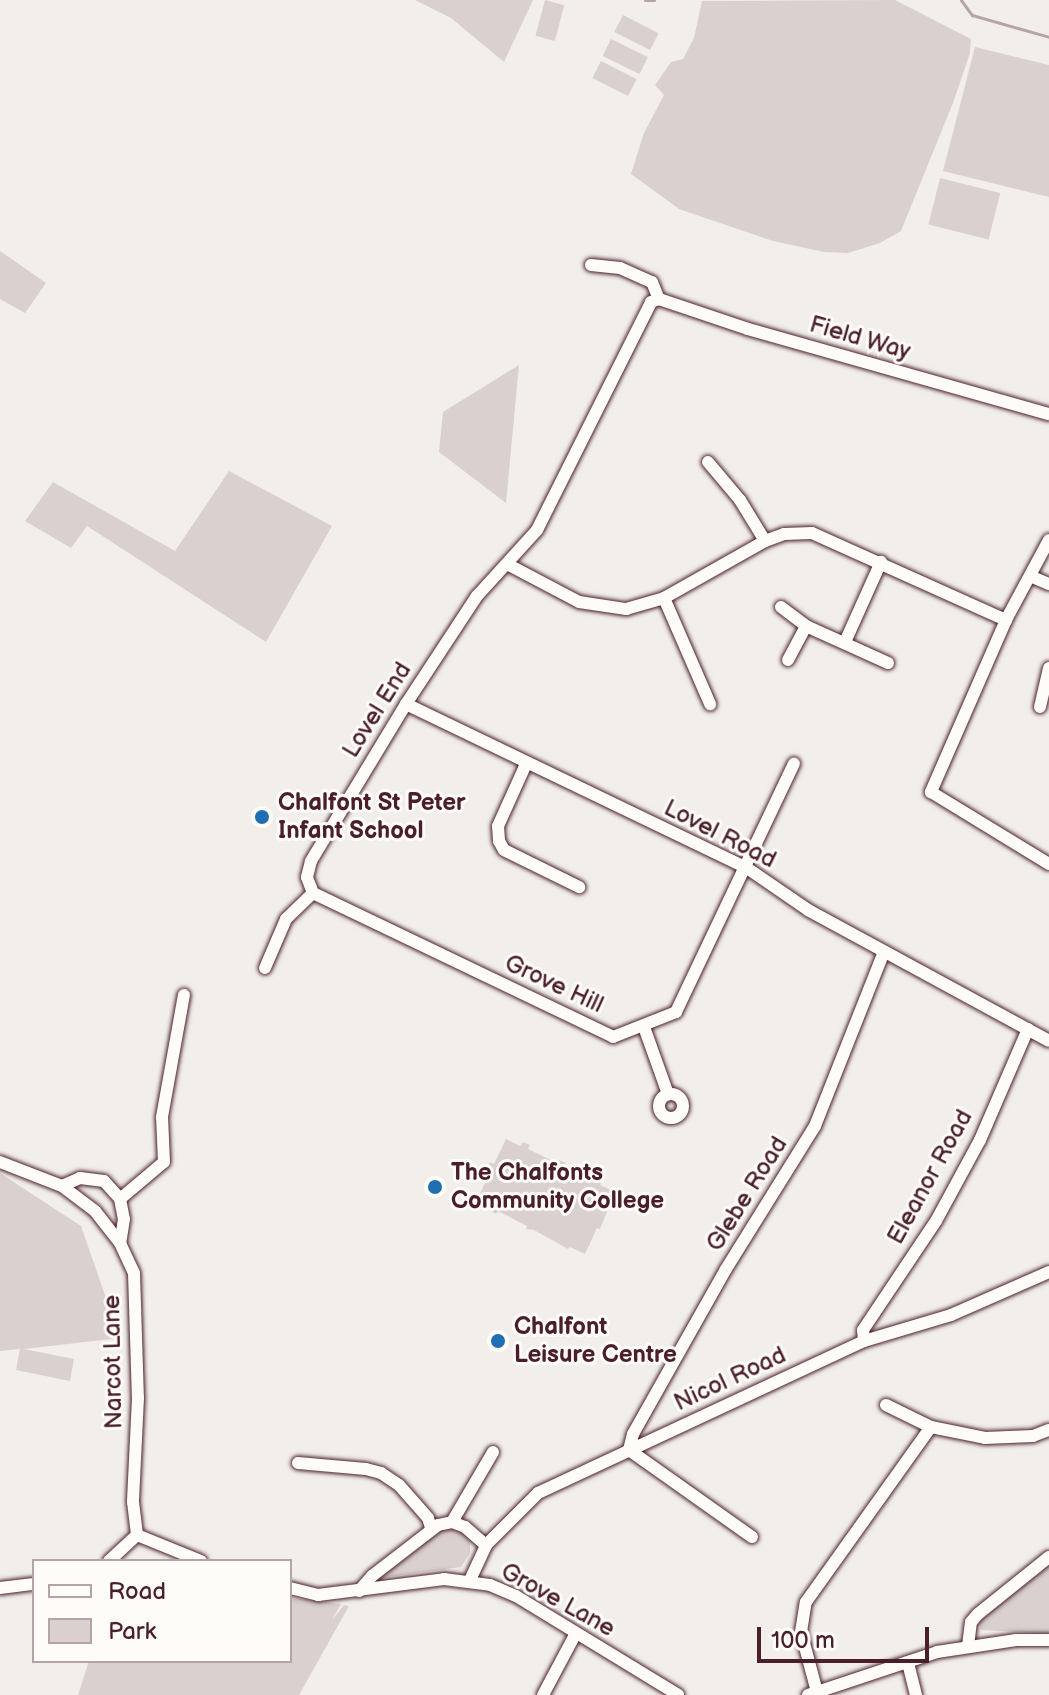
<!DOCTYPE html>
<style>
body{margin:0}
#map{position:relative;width:1049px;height:1695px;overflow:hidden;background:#f2efeb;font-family:"Balsamiq Sans",sans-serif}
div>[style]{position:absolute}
.green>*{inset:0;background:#d9d0cf;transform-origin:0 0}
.stream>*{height:3px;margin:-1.5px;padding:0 1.5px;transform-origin:1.5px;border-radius:1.5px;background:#b7a5a6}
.roads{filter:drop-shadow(0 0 2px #4a1f2b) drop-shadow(0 0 2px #4a1f2b)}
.minor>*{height:12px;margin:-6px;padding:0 6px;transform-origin:6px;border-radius:6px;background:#fdfcf7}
.minor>.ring{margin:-6px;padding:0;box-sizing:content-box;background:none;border:12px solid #fdfcf7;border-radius:50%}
.dots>*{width:22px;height:22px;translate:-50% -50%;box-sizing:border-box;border:4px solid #fdfcf7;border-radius:50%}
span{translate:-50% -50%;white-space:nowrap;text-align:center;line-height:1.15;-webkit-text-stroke:6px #fdfcf7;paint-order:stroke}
.street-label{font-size:24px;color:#4a1f2b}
.poi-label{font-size:24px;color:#4a1f2b;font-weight:700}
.left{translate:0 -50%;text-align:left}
.legend{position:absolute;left:32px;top:1559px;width:260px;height:104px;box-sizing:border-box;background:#fdfcf7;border:2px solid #b5a4a5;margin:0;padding:10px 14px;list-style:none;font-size:24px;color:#4a1f2b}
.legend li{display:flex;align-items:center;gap:16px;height:40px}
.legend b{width:40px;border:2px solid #b5a4a5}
.scale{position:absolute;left:757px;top:1627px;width:172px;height:36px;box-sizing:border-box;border:4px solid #4a1f2b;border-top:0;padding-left:10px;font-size:24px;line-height:28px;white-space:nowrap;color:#4a1f2b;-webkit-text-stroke:6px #fdfcf7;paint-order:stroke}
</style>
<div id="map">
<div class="green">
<div style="clip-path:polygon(415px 0,533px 0,504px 62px,451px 18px)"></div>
<div style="left:545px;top:0;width:20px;height:37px;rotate:15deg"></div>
<div style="clip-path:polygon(895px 0,971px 39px,970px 53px,953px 103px,901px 231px,880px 243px,848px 253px,824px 252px,773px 241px,679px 209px,631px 174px,644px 133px,664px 95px,655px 85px,671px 62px,683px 59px,694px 38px,702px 1px)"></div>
<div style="left:623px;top:15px;width:40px;height:19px;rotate:27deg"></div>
<div style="left:611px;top:39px;width:41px;height:19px;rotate:26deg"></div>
<div style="clip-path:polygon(975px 47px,1049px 65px,1049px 197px,943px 171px)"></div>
<div style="left:601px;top:61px;width:40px;height:19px;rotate:27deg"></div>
<div style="left:940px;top:178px;width:62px;height:48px;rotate:14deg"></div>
<div style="clip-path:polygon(0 251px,46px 283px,25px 313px,0 299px)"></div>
<div style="clip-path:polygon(519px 365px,506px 503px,439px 452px,443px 412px)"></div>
<div style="clip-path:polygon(229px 471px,332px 526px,266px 642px,87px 526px,71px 548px,25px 521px,53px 482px,175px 551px)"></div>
<div style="clip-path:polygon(506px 1139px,520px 1146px,523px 1142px,530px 1145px,528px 1149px,557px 1163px,559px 1160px,566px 1163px,565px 1167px,602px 1181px,600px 1185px,615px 1192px,600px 1229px,597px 1228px,585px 1254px,570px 1247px,568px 1249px,534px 1230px,526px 1229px,527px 1226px,498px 1211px,496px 1214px,476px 1201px,488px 1177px,484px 1175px,490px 1162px,494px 1164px)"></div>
<div style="clip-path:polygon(0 1173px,81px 1226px,120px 1338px,24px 1349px,74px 1359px,70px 1381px,16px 1370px,20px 1349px,0 1351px)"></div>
<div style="clip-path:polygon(449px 1527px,463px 1532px,470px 1542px,470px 1553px,461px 1567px,379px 1578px,442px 1528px)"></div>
<div style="clip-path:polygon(1049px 1562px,1049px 1633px,981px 1630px,979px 1620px)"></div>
<div style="clip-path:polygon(290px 1598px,341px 1604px,332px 1620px,344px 1605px,349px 1606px,299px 1695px,78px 1695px,89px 1661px,290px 1661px)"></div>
</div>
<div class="stream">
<div style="left:645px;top:0;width:9px"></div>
<div style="left:961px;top:0;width:19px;rotate:54deg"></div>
<div style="left:972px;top:15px;width:80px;rotate:15.9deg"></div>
</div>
<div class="roads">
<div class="minor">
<div style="left:591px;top:265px;width:29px;rotate:6deg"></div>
<div style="left:620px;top:268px;width:35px;rotate:24deg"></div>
<div style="left:652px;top:282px;width:18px;rotate:68deg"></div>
<div style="left:659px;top:299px;width:94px;rotate:18.6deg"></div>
<div style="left:748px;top:329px;width:313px;rotate:15.8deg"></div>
<div style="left:708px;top:462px;width:50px;rotate:49.9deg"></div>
<div style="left:740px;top:500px;width:48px;rotate:58.6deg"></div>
<div style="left:1049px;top:540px;width:91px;rotate:118.3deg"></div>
<div style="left:1006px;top:620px;width:188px;rotate:113.6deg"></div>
<div style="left:931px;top:792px;width:138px;rotate:31.4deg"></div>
<div style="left:507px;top:564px;width:81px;rotate:27.8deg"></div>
<div style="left:579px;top:602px;width:48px;rotate:8.5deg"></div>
<div style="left:626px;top:609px;width:40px;rotate:-16deg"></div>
<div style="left:664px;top:598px;width:116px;rotate:-29.4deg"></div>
<div style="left:765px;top:541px;width:20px;rotate:-20deg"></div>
<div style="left:784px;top:534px;width:28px;rotate:-2deg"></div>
<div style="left:812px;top:533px;width:213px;rotate:24.2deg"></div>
<div style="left:1030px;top:576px;width:21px;rotate:23deg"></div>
<div style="left:664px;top:598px;width:116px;rotate:66.5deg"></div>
<div style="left:781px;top:607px;width:31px;rotate:37deg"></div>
<div style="left:806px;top:626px;width:90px;rotate:24.3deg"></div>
<div style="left:845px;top:642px;width:88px;rotate:-65.8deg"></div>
<div style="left:788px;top:660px;width:38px;rotate:-62deg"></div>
<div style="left:406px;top:704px;width:378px;rotate:25.7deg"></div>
<div style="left:747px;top:868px;width:74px;rotate:34.5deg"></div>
<div style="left:808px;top:910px;width:274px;rotate:28.5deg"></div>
<div style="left:1040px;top:707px;width:40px;rotate:-77deg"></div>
<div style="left:526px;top:764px;width:68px;rotate:114.3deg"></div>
<div style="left:498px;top:826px;width:15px;rotate:86deg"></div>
<div style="left:499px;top:841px;width:10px;rotate:61deg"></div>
<div style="left:504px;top:850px;width:84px;rotate:26.3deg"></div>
<div style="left:313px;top:893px;width:333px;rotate:25.6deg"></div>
<div style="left:613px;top:1037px;width:68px;rotate:-21.6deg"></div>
<div style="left:676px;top:1012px;width:275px;rotate:-64.6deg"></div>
<div style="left:265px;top:968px;width:53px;rotate:-66.8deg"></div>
<div style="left:286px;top:919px;width:37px;rotate:-44deg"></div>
<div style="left:313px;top:893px;width:17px;rotate:-111deg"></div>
<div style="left:307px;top:877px;width:16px;rotate:-76deg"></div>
<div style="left:311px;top:861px;width:184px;rotate:-58.8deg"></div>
<div style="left:406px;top:704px;width:129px;rotate:-56.7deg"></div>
<div style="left:477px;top:596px;width:89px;rotate:-47.7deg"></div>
<div style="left:537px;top:530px;width:255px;rotate:-63.4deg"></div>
<div style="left:651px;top:302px;width:9px;rotate:-21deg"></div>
<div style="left:644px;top:1027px;width:71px;rotate:70.3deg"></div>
<div class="ring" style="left:659px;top:1094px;width:12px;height:12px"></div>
<div style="left:0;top:1162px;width:66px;rotate:21.2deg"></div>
<div style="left:62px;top:1186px;width:41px;rotate:37.1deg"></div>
<div style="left:95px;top:1211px;width:41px;rotate:52deg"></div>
<div style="left:120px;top:1243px;width:33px;rotate:65deg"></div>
<div style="left:134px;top:1273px;width:125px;rotate:88.2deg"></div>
<div style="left:138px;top:1398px;width:104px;rotate:92.8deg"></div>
<div style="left:133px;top:1502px;width:33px;rotate:83deg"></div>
<div style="left:62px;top:1186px;width:20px;rotate:-24deg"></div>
<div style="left:80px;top:1178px;width:24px;rotate:7deg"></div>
<div style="left:104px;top:1181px;width:24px;rotate:48deg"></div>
<div style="left:120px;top:1199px;width:20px;rotate:79deg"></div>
<div style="left:124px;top:1219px;width:24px;rotate:99deg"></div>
<div style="left:120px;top:1199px;width:57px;rotate:-40.1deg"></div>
<div style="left:164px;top:1162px;width:45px;rotate:-92.5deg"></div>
<div style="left:162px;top:1117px;width:124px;rotate:-79.8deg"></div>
<div style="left:864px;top:1341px;width:11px;rotate:-95deg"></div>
<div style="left:863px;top:1330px;width:131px;rotate:-56.2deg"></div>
<div style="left:936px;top:1221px;width:92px;rotate:-61.5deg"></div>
<div style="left:980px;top:1140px;width:121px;rotate:-66.6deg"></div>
<div style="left:886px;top:1405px;width:50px;rotate:26.1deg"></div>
<div style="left:298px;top:1463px;width:68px;rotate:5deg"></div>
<div style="left:366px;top:1469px;width:16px;rotate:15deg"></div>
<div style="left:381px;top:1473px;width:22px;rotate:34deg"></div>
<div style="left:399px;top:1485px;width:44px;rotate:48.7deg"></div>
<div style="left:428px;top:1518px;width:10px;rotate:73deg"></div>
<div style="left:452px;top:1522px;width:81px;rotate:-59.6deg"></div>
<div style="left:137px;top:1535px;width:69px;rotate:22.1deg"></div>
<div style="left:752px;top:1537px;width:151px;rotate:-144.7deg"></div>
<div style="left:629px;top:1450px;width:16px;rotate:-76deg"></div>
<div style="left:633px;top:1434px;width:189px;rotate:-60.6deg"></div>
<div style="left:726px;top:1269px;width:168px;rotate:-58.1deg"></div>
<div style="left:815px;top:1126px;width:187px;rotate:-68.4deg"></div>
<div style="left:109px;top:1561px;width:38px;rotate:-43deg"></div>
<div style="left:470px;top:1580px;width:38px;rotate:-65deg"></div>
<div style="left:486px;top:1545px;width:74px;rotate:-45deg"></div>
<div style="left:538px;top:1493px;width:360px;rotate:-25deg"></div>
<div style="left:864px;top:1341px;width:91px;rotate:-16.6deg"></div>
<div style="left:951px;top:1315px;width:107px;rotate:-23.7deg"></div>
<div style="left:0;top:1588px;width:34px;rotate:-7deg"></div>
<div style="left:290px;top:1588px;width:29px;rotate:14deg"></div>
<div style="left:318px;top:1595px;width:127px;rotate:-7.2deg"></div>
<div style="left:444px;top:1579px;width:46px;rotate:7.4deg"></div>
<div style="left:490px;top:1585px;width:28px;rotate:23deg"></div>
<div style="left:516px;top:1596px;width:190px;rotate:31.4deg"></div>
<div style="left:359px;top:1591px;width:20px;rotate:-49deg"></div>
<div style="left:372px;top:1576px;width:83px;rotate:-37.7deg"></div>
<div style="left:438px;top:1525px;width:14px;rotate:-12deg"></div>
<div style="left:452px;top:1522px;width:14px;rotate:21deg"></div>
<div style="left:465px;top:1527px;width:28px;rotate:41deg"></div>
<div style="left:968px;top:1646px;width:24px;rotate:-83deg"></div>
<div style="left:971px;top:1622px;width:11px;rotate:-49deg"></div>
<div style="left:978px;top:1614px;width:91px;rotate:-38.8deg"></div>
<div style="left:908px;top:1663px;width:33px;rotate:76deg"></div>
<div style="left:817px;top:1692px;width:62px;rotate:-104.9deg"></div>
<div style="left:801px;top:1632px;width:30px;rotate:-81deg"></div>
<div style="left:806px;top:1602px;width:215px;rotate:-54.5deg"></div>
<div style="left:931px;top:1427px;width:55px;rotate:11.5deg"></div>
<div style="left:985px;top:1438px;width:48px;rotate:-2.4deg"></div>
<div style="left:1033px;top:1436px;width:17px;rotate:-21deg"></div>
<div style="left:543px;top:1695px;width:70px;rotate:-62deg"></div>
<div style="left:808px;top:1695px;width:136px;rotate:-18.4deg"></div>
<div style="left:937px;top:1652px;width:80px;rotate:-8.6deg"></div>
<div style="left:1016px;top:1640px;width:33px"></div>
</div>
</div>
<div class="dots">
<div style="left:262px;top:817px;background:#1f6fb2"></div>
<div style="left:435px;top:1187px;background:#1f6fb2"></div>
<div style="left:498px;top:1341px;background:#1f6fb2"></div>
</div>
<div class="street-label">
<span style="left:860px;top:338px;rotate:16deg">Field Way</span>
<span style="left:377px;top:710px;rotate:-58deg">Lovel End</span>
<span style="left:720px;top:834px;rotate:27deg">Lovel Road</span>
<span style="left:554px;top:984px;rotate:25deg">Grove Hill</span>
<span style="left:930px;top:1177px;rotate:-61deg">Eleanor Road</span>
<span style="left:747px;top:1194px;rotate:-58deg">Glebe Road</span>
<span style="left:113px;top:1362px;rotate:-91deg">Narcot Lane</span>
<span style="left:730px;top:1379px;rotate:-25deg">Nicol Road</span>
<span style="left:558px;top:1600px;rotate:29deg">Grove Lane</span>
</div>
<div class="poi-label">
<span class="left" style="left:278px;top:817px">Chalfont St Peter<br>Infant School</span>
<span class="left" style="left:451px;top:1187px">The Chalfonts<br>Community College</span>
<span class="left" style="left:514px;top:1341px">Chalfont<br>Leisure Centre</span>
</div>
<ul class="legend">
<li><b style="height:10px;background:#fdfcf7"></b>Road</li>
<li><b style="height:22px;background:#d9d0cf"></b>Park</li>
</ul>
<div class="scale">100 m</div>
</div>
